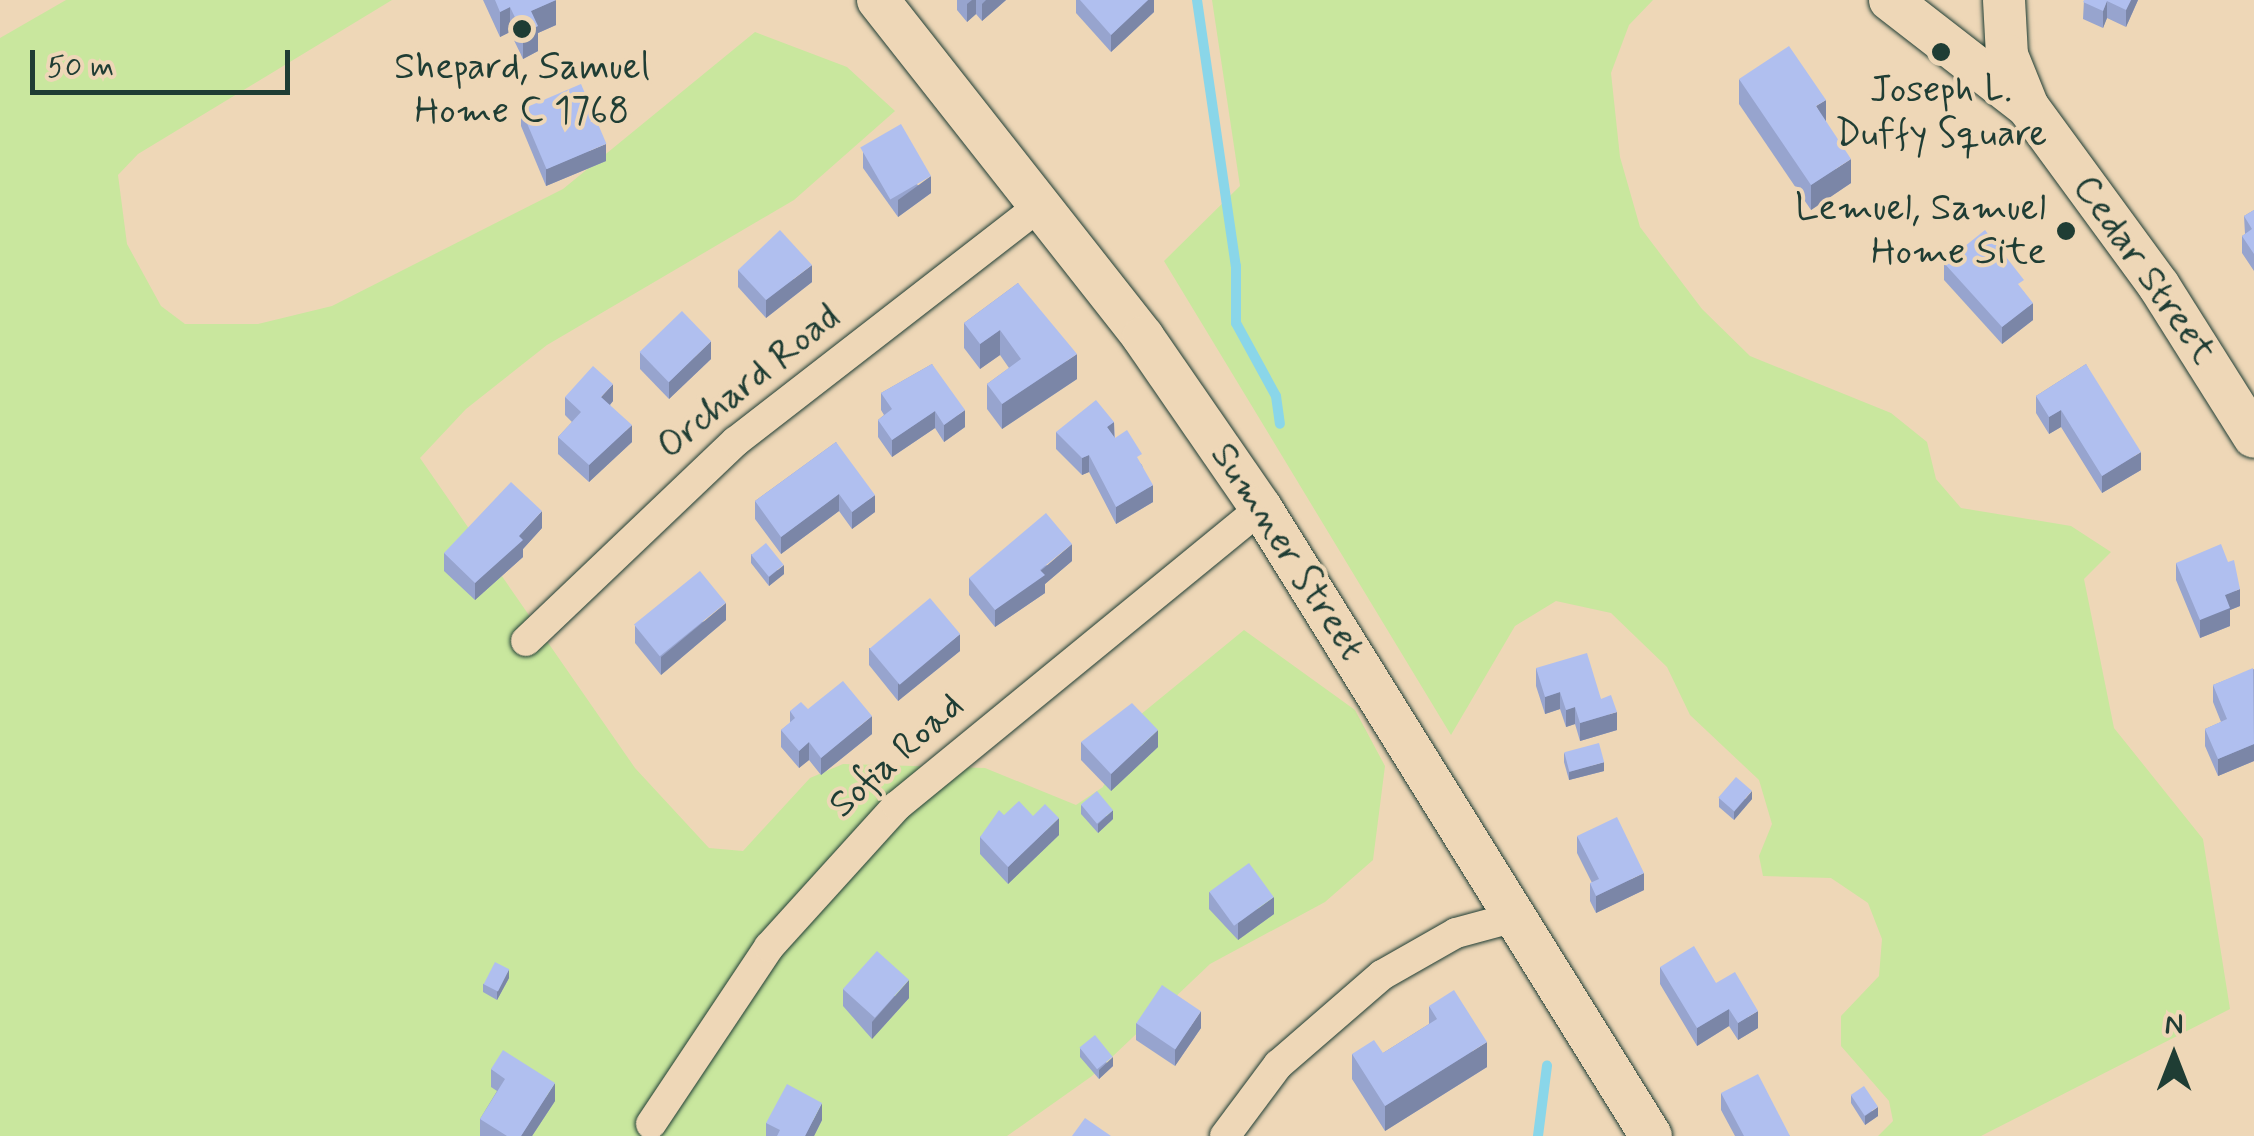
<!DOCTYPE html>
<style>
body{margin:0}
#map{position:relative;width:2254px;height:1136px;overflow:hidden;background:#eed7b7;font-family:Mynerve,sans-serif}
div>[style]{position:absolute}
.green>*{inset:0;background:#c9e79e}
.stream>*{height:10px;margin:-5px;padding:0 5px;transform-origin:5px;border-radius:5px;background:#8ad6e9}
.roads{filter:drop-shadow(0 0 2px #1f3d34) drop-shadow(0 0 2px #1f3d34)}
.street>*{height:30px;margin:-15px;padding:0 15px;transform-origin:15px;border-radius:15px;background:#eed7b7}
.secondary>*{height:42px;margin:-21px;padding:0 21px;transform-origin:21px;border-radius:21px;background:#eed7b7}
.wall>*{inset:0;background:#97a4ce}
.shaded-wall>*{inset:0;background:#7b86a7}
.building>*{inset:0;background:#b0bfef;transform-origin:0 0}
.dots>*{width:28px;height:28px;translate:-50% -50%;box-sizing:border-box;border:5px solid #eed7b7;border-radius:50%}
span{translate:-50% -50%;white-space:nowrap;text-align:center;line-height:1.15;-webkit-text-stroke:8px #eed7b7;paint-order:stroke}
.poi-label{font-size:38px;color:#1f3d34}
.right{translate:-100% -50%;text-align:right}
.street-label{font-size:38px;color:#1f3d34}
.north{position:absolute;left:2124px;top:1006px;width:100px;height:100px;-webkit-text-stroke:8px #eed7b7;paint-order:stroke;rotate:0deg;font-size:28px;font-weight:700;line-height:40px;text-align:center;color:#1f3d34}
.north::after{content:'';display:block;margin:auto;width:35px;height:45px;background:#1f3d34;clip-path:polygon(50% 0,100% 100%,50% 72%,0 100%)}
.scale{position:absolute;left:30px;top:50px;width:260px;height:45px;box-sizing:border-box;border:5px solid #1f3d34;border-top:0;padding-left:12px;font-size:30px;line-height:35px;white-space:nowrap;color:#1f3d34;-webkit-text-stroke:8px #eed7b7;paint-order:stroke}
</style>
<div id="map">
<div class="green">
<div style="clip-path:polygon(66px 0,392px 0,138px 154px,118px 175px,127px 244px,161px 306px,185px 324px,258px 324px,332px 306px,563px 189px,755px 32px,847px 67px,895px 111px,794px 200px,547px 345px,466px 409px,420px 458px,635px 768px,709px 848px,743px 851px,810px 778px,843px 764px,985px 768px,1076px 805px,1103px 787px,1129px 724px,1244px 630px,1355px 710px,1385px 766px,1373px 860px,1325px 902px,1210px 964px,1092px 1076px,1007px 1136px,0 1136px,0 38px)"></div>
<div style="clip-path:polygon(1212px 0,1653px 0,1629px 25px,1611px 73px,1620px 157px,1640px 227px,1702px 309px,1750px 356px,1891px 413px,1927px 442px,1936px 479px,1961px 508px,2071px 526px,2111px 552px,2084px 579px,2114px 728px,2203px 839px,2230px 1009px,1981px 1136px,1878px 1136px,1893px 1121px,1889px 1101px,1841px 1046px,1841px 1016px,1879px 976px,1882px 939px,1868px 903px,1831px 878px,1763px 876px,1759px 856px,1772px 824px,1759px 780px,1690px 715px,1667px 667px,1611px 613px,1556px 601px,1515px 626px,1451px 735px,1164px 261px,1240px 186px)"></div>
</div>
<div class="stream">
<div style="left:1197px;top:0;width:269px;rotate:81.7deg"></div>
<div style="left:1236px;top:266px;width:57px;rotate:90deg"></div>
<div style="left:1236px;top:323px;width:83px;rotate:61.3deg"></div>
<div style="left:1276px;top:396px;width:28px;rotate:82deg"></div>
<div style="left:1538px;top:1136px;width:71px;rotate:-82.7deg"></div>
</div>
<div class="roads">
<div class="street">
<div style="left:526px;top:641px;width:289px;rotate:-43.6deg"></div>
<div style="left:735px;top:442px;width:385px;rotate:-37.8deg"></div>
<div style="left:651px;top:1124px;width:213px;rotate:-56.3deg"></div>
<div style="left:769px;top:947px;width:190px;rotate:-47.8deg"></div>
<div style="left:897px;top:806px;width:470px;rotate:-39.3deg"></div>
<div style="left:1225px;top:1136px;width:89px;rotate:-53.3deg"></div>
<div style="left:1278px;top:1065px;width:138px;rotate:-40.9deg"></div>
<div style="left:1382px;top:975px;width:85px;rotate:-29.6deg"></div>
<div style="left:1456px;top:933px;width:65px;rotate:-15.1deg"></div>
</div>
<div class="secondary">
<div style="left:878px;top:0;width:429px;rotate:51.8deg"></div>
<div style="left:1143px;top:337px;width:208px;rotate:55.4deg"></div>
<div style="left:1261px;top:508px;width:739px;rotate:58.16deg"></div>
<div style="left:1890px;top:0;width:175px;rotate:37.8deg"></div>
<div style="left:2028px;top:107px;width:222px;rotate:53.8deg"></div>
<div style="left:2159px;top:286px;width:178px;rotate:57.8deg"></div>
<div style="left:2004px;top:0;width:55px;rotate:86.9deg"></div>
<div style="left:2007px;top:55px;width:51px;rotate:68deg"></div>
</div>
</div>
<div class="wall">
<div style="clip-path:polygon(483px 0,555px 0,556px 25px,538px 33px,538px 51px,523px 59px,510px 32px,500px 37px)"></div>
<div style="clip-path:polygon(957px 0,1006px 0,982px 21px,976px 14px,967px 22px,957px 10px)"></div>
<div style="clip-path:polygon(1076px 0,1154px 0,1154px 12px,1111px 52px,1076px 13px)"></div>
<div style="clip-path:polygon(2084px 0,2138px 0,2126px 27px,2107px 18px,2103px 28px,2083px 19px)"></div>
<div style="clip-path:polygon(1739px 79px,1851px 183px,1811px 210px,1739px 104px)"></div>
<div style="clip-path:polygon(521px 109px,606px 161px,546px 186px,521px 126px)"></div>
<div style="clip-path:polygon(863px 151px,931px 193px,898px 217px,863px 168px)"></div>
<div style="clip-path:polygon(2254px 210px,2254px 271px,2242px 253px,2242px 236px,2245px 234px,2244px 216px)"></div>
<div style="clip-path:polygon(1944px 263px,2024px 292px,2033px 320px,2002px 344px,1944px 280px)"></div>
<div style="clip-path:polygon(738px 270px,812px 282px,766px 318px,738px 287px)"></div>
<div style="clip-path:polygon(1018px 283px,1077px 379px,1002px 429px,987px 409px,987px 384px,1009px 368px,1000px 355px,980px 369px,964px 348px,964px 323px)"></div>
<div style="clip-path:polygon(640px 352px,711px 359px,669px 399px,640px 369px)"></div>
<div style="clip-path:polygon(932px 364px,965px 427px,944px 442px,935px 428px,892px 457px,878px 437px,878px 420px,884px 415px,881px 410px,881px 393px)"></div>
<div style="clip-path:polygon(2086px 364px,2141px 470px,2102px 493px,2061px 427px,2049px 434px,2036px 413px,2036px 396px)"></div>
<div style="clip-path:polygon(565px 397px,613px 401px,610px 405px,632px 442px,589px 482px,558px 454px,558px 437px,572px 422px,565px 415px)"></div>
<div style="clip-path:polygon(1114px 422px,1115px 438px,1142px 465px,1153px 502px,1116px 524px,1089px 472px,1082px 475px,1056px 449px,1056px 432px)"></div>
<div style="clip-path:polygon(836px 442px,875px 512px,852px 529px,839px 511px,781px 554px,755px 519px,755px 501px)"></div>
<div style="clip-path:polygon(542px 528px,523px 549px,523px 557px,475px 600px,444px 571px,444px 553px)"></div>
<div style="clip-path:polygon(751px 554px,784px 574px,769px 586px,751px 563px)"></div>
<div style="clip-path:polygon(1072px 561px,1045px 584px,1045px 593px,995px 627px,969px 595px,969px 578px)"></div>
<div style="clip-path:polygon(2228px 562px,2240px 606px,2230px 610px,2230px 626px,2200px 638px,2176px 580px,2176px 563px)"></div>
<div style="clip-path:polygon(726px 620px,661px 675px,635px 643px,635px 626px)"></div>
<div style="clip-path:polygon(869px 648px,960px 651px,898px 701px,869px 665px)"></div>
<div style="clip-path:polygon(1536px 668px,1601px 699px,1617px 730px,1580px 741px,1575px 724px,1566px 727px,1560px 709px,1545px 714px,1536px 686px)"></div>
<div style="clip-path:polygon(2254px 669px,2254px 761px,2218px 776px,2205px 746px,2205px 729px,2221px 722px,2213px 702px,2213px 685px)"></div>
<div style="clip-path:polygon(808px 709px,872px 734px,821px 775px,809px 760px,799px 768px,781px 747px,781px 730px,790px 723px,790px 711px)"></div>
<div style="clip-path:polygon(1081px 742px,1158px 747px,1111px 791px,1081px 760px)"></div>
<div style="clip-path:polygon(1564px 753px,1604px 771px,1569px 780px,1564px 762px)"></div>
<div style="clip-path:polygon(1719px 798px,1752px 799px,1734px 820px,1719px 807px)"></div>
<div style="clip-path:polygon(1081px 805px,1113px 819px,1098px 833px,1081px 814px)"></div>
<div style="clip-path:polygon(1004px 815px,1059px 835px,1008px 884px,980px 854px,980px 837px)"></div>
<div style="clip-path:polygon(1577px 836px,1644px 890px,1596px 913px,1590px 901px,1590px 883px,1592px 883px,1577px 853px)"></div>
<div style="clip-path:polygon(1209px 892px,1274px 914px,1238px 940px,1209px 909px)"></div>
<div style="clip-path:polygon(1660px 967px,1716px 983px,1758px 1028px,1738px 1040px,1729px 1026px,1697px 1046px,1660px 984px)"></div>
<div style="clip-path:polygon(509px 978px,497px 1000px,483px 992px,483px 984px)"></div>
<div style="clip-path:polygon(843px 989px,909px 998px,872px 1039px,843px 1006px)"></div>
<div style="clip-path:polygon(1429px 1006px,1487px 1067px,1385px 1131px,1352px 1079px,1352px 1054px,1383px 1053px,1429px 1024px)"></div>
<div style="clip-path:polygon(1136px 1023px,1201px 1028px,1175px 1066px,1136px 1040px)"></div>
<div style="clip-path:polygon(1080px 1048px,1113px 1066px,1099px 1079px,1080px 1057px)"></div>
<div style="clip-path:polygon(491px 1069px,555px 1101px,532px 1136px,480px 1136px,480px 1119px,497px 1091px,491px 1087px)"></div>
<div style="clip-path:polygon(1721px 1093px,1790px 1136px,1735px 1136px,1721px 1110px)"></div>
<div style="clip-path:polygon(1851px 1095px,1878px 1116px,1865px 1125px,1851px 1103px)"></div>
<div style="clip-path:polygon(822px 1120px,814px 1136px,766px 1136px,766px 1123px)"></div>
</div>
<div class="shaded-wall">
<div style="clip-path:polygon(556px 0,556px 25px,538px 33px,538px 51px,523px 59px,523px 34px,531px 11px)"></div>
<div style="clip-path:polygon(972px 0,976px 0,976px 14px,967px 22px,967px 4px)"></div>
<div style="clip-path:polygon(986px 0,1006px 0,982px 21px,982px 4px)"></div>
<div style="clip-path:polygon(1148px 0,1154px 0,1154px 12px,1111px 52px,1111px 35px)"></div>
<div style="clip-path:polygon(2131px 0,2138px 0,2126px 27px,2126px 10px)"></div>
<div style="clip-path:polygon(2107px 1px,2107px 18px,2103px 28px,2103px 11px)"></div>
<div style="clip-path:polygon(510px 7px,510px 32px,500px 37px,500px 12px)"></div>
<div style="clip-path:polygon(1826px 100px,1826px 125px,1816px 106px)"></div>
<div style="clip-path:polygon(606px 144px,606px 161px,546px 186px,546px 169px)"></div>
<div style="clip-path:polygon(1851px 159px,1851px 183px,1811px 210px,1811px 185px)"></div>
<div style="clip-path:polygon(931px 176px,931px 193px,898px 217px,898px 200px)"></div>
<div style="clip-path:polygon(812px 265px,812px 282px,766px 318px,766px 300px)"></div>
<div style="clip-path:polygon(2033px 303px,2033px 320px,2002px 344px,2002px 327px)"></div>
<div style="clip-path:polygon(1000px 330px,1000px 355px,980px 369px,980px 344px)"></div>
<div style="clip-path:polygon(711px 341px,711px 359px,669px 399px,669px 382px)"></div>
<div style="clip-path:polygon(1077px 354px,1077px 379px,1002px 429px,1002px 404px)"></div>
<div style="clip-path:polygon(613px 384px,613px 401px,601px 415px,601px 397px)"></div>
<div style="clip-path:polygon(965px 410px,965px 427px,944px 442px,944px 425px)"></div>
<div style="clip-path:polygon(2061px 410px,2061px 427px,2049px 434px,2049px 417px)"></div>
<div style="clip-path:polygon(935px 411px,935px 428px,892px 457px,892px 440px)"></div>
<div style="clip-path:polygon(1114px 422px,1114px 439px,1107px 427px)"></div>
<div style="clip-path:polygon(632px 425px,632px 442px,589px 482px,589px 465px)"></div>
<div style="clip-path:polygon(2141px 452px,2141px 470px,2102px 493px,2102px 476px)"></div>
<div style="clip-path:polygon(1089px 455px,1089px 472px,1082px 475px,1082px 458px)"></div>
<div style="clip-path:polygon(1153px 485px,1153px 502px,1116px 524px,1116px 507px)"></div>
<div style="clip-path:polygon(839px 494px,839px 511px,781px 554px,781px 537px)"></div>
<div style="clip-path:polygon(875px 495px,875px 512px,852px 529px,852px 512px)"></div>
<div style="clip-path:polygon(542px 511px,542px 528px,523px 549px,523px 557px,475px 600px,475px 583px)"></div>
<div style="clip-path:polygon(1072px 544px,1072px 561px,1045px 584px,1045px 593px,995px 627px,995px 610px)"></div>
<div style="clip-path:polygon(784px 565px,784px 574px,769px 586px,769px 577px)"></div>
<div style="clip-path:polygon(2240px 589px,2240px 606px,2230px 610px,2230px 626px,2200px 638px,2200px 620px,2225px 595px)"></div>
<div style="clip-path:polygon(726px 603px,726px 620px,661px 675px,661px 657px)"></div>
<div style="clip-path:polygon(960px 634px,960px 651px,898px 701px,898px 684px)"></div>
<div style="clip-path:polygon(1560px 692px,1560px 709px,1545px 714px,1545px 697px)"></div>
<div style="clip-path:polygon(1575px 707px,1575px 724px,1566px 727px,1566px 710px)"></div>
<div style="clip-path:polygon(1617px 712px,1617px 730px,1580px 741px,1580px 723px)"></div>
<div style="clip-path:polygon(872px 716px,872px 734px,821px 775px,821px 758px)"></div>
<div style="clip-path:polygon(1158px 730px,1158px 747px,1111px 791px,1111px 774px)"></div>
<div style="clip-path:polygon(809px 742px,809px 760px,799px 768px,799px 751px)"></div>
<div style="clip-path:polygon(2254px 744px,2254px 761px,2218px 776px,2218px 759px)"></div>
<div style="clip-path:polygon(1604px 762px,1604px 771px,1569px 780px,1569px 772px)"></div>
<div style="clip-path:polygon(1752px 791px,1752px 799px,1734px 820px,1734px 812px)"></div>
<div style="clip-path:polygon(1113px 810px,1113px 819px,1098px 833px,1098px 824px)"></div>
<div style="clip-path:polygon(1059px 818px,1059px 835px,1008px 884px,1008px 867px)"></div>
<div style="clip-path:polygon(1644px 873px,1644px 890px,1596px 913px,1596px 896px)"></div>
<div style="clip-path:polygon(1274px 897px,1274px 914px,1238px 940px,1238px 923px)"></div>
<div style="clip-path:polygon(509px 969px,509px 978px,497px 1000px,497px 991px)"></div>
<div style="clip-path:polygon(909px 980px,909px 998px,872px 1039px,872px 1022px)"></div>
<div style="clip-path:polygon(1729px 1009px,1729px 1026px,1697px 1046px,1697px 1028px)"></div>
<div style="clip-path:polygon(1201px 1011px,1201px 1028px,1175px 1066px,1175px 1049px)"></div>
<div style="clip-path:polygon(1758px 1011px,1758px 1028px,1738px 1040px,1738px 1023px)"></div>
<div style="clip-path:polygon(1487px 1042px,1487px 1067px,1385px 1131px,1385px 1106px)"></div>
<div style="clip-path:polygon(1113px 1057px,1113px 1066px,1099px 1079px,1099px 1070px)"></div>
<div style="clip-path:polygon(555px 1083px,555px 1101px,532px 1136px,521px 1136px)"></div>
<div style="clip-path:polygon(822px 1103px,822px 1120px,814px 1136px,805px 1136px)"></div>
<div style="clip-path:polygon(1878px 1107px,1878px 1116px,1865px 1125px,1865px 1116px)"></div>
</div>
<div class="building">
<div style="clip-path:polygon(495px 0,556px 0,531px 11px,538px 26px,523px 34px,510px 7px,500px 12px)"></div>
<div style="clip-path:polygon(1080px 0,1148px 0,1111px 35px)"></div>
<div style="clip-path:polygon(2084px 0,2131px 0,2126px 10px,2107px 1px,2103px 11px,2083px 2px)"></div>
<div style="clip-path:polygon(1789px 46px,1826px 100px,1816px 106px,1851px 159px,1811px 185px,1739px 79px)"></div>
<div style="left:581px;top:84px;width:65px;height:65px;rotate:67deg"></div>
<div style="left:901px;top:124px;width:60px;height:47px;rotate:60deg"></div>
<div style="clip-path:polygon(2254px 210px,2254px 254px,2242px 236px,2252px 229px,2244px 216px)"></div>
<div style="clip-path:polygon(780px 230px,812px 265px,766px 300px,738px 270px)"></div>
<div style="clip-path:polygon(1985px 230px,2024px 280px,2018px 284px,2033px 303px,2002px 327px,1944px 263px)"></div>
<div style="clip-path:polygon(1018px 283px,1077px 354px,1002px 404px,987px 384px,1021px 359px,1000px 330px,980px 344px,964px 323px)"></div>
<div style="left:682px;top:311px;width:42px;height:59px;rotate:46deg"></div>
<div style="clip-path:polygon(932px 364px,965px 410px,944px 425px,935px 411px,892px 440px,878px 420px,892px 409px,881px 393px)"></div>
<div style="clip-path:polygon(2086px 364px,2141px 452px,2102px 476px,2061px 410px,2049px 417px,2036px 396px)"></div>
<div style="clip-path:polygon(593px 366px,613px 384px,601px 397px,632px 425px,589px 465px,558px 437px,581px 412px,565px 397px)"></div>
<div style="clip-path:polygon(1096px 400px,1114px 422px,1107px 427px,1115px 438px,1127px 430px,1142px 454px,1137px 457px,1153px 485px,1116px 507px,1089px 455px,1082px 458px,1056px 432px)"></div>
<div style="clip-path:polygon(836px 442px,875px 495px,852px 512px,839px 494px,781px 537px,755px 501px)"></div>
<div style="clip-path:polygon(511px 482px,542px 511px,519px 536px,523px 540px,475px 583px,444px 553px)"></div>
<div style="clip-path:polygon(1046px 513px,1072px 544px,1040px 570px,1045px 575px,995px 610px,969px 578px)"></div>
<div style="left:766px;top:543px;width:28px;height:19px;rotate:51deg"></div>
<div style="clip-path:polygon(2221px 544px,2228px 562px,2234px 560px,2240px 589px,2225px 595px,2230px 608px,2200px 620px,2176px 563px)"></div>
<div style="left:700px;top:571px;width:41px;height:85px;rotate:51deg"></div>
<div style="left:930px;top:598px;width:47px;height:79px;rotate:50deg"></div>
<div style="clip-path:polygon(1587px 653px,1601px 699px,1611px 695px,1617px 712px,1580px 723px,1575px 707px,1566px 710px,1560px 692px,1545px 697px,1536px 668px)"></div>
<div style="clip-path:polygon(2253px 668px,2254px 744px,2218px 759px,2205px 729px,2227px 719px,2213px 685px)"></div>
<div style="clip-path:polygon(843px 681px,872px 716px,821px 758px,809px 742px,799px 751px,781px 730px,795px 718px,790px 711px,801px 702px,808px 709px)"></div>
<div style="clip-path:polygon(1132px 703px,1158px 730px,1111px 774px,1081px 742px)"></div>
<div style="left:1599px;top:743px;width:20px;height:36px;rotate:75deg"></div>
<div style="left:1736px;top:777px;width:21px;height:27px;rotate:41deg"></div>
<div style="left:1097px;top:791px;width:25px;height:21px;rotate:50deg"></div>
<div style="clip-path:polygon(1019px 801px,1033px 816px,1045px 804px,1059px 818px,1008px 867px,980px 837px,999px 810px,1004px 815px)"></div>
<div style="clip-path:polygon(1617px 817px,1644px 873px,1596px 896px,1590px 883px,1599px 879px,1577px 836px)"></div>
<div style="left:1249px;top:863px;width:42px;height:49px;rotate:54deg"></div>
<div style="clip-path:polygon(1694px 946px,1716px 983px,1735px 972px,1758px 1011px,1738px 1023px,1729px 1009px,1697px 1028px,1660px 967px)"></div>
<div style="left:877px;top:951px;width:43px;height:51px;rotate:42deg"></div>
<div style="left:495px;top:962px;width:16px;height:25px;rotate:27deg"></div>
<div style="left:1162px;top:985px;width:47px;height:46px;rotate:34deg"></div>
<div style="clip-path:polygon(1454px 990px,1487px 1042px,1385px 1106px,1352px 1054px,1374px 1040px,1383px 1053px,1437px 1019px,1429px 1006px)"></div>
<div style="left:1095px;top:1035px;width:28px;height:20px;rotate:51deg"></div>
<div style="clip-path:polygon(503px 1050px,555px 1083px,521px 1136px,507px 1136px,480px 1119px,505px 1079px,491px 1069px)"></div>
<div style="clip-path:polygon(1758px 1074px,1790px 1136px,1744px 1136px,1721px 1093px)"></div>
<div style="clip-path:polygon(787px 1084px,822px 1103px,805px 1136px,777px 1136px,780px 1130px,766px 1123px)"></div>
<div style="left:1864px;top:1086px;width:25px;height:16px;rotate:56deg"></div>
<div style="clip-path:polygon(1085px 1118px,1111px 1136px,1072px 1136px)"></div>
</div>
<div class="dots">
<div style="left:522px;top:29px;background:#1f3d34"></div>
<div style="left:1941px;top:52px;background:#1f3d34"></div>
<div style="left:2066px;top:231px;background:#1f3d34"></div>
</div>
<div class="poi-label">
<span style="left:522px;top:90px">Shepard, Samuel<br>Home C 1768</span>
<span style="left:1941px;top:113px">Joseph L.<br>Duffy Square</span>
<span class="right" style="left:2046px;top:231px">Lemuel, Samuel<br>Home Site</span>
</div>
<div class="street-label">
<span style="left:2144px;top:270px;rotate:55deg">Cedar Street</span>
<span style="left:749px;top:382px;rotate:-39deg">Orchard Road</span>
<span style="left:1287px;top:552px;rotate:57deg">Sumner Street</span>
<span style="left:897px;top:756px;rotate:-42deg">Sofia Road</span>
</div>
<div class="north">N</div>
<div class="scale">50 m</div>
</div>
